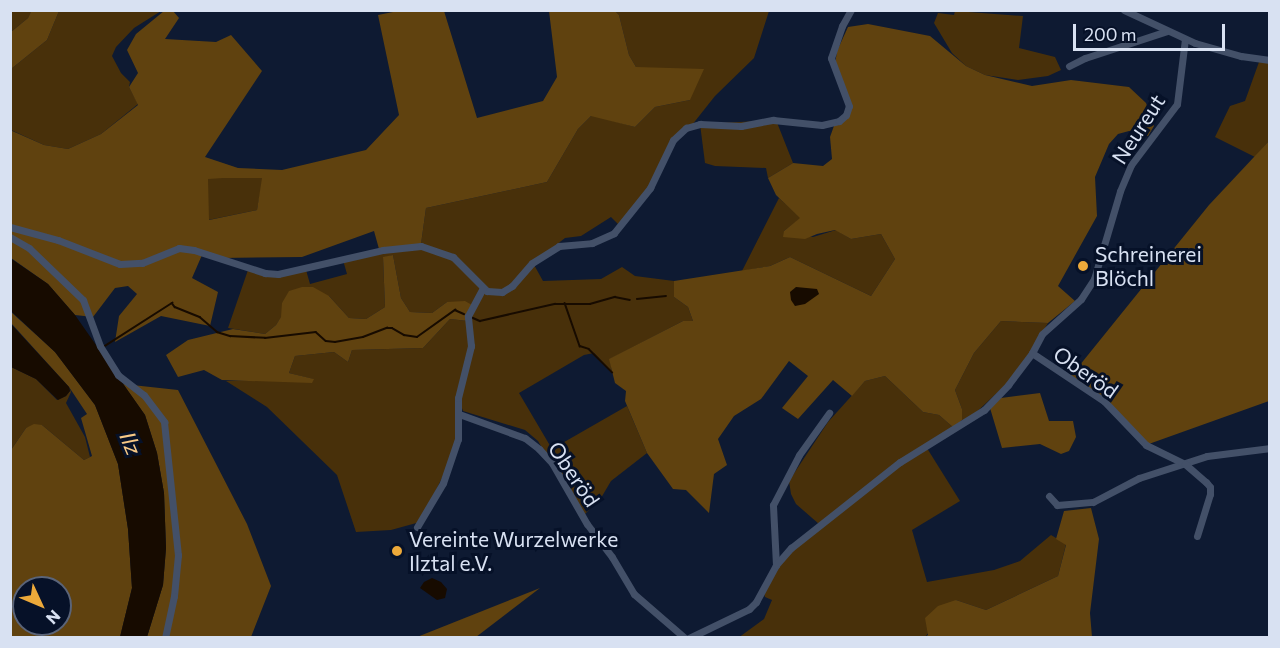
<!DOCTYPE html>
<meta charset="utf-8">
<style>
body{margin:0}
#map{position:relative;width:1280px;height:648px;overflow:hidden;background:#0e1a32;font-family:Commissioner,sans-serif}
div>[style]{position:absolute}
.green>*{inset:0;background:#48300a}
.forest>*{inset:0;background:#60420f}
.water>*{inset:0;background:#170b00}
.stream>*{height:1.5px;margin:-0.75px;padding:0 0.75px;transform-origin:0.75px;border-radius:0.75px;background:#170b00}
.minor>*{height:7px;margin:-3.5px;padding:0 3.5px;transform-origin:3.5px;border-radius:3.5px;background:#435068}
.dots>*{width:16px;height:16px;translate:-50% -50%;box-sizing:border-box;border:3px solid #061128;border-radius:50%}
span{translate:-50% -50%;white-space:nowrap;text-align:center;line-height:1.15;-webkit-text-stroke:6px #061128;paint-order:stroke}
.street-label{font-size:21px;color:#d8e1f2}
.poi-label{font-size:21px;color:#d8e1f2}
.left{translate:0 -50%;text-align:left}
.water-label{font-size:22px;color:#f8c986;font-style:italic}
.frame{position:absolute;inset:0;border:12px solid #d8e1f2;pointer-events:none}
.north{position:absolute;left:12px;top:576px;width:60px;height:60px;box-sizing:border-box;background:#061128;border:2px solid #5a6479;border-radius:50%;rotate:134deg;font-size:16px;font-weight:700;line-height:24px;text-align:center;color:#d8e1f2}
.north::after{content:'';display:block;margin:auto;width:21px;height:27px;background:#eca93a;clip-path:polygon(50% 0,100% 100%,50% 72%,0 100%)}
.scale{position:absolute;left:1073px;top:24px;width:152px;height:27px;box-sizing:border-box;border:3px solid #d8e1f2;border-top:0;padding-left:8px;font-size:18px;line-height:21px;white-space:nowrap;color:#d8e1f2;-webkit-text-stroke:4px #061128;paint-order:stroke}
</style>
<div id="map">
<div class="green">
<div style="clip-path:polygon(11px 11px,32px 11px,28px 18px,11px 32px)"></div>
<div style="clip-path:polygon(59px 11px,161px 11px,134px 28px,116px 47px,112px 56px,121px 73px,130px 82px,129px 87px,138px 104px,101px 134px,68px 149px,44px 145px,11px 130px,11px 69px,47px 40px)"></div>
<div style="clip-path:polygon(615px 11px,769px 11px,754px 58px,715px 96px,692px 125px,681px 132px,659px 171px,621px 227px,611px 217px,581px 236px,565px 238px,533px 263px,543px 281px,601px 279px,622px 267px,635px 276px,674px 281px,674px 297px,688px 307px,693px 321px,683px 321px,610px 359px,612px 372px,594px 353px,584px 355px,519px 393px,552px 449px,627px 406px,647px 453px,611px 481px,601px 498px,583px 516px,538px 441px,525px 430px,463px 411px,459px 400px,458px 439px,450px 462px,420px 522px,391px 530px,356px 532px,337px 475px,267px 407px,226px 381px,313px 379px,289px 373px,295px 356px,334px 352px,348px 362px,352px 350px,423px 348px,450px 319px,468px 321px,447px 302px,432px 313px,410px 312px,401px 298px,393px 255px,383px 258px,385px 307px,366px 319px,349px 318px,329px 296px,282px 303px,282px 316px,276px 325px,265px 334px,228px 328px,248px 270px,265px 273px,306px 270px,310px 284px,347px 274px,343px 260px,421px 244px,426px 208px,547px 182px,578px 129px,592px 115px,635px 127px,655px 107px,690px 100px,636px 67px,629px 55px,619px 15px)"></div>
<div style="clip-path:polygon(955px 11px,1023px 16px,1019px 48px,1055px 57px,1061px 70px,1048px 76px,1018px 80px,985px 75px,966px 66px,952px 53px,934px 23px,938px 13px,954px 15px)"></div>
<div style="clip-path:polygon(1259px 62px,1269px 63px,1269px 141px,1255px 157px,1215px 137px,1230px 106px,1245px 101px)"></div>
<div style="clip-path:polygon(776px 120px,793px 163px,768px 178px,766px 168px,715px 166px,705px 163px,700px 124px)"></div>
<div style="clip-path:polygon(208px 178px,263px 178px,257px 210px,208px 220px)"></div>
<div style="clip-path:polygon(779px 198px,801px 218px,784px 231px,813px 237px,836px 230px,851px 239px,881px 234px,895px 259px,871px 296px,790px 257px,770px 266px,742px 271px)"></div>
<div style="clip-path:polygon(1001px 321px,1048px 323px,1017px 374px,968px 420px,962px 420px,962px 409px,955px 390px,974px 353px)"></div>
<div style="clip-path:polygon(11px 367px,36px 379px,57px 400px,66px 396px,70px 391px,69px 387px,71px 392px,66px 403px,85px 437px,90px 457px,84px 460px,42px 425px,26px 428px,11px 450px)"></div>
<div style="clip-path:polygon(885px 376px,923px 412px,939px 415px,954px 428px,925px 445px,960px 501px,912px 530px,927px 582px,994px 570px,1020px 561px,1051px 535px,1066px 544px,1058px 576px,986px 610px,956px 600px,925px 637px,738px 638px,764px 619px,772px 600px,765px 597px,764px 593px,776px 565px,819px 524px,796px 504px,791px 494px,789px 481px,828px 422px,865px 381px)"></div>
</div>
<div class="forest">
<div style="clip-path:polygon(32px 10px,59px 11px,47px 40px,11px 69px,11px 32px,28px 18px)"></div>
<div style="clip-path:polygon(evenodd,164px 11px,173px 11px,179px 18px,165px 39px,216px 42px,231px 35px,262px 71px,205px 157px,238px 168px,282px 170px,366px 150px,399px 115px,378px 15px,398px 11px,444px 11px,477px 118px,543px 101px,557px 77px,549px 11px,615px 11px,619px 15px,629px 55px,636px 67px,704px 69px,690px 100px,655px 107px,635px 127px,591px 116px,578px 129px,547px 182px,426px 208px,421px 244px,379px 249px,374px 231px,302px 257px,220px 258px,202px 255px,192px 278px,218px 292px,210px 326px,161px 316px,115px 342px,119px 316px,137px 294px,128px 286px,115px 288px,93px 317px,75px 315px,48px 284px,11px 258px,10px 130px,44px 145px,68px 149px,101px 134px,138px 105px,129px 87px,138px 73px,127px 50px,136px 34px,164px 11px,223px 178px,262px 178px,257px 210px,209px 220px,208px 179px,223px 178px)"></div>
<div style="clip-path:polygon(868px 24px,930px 36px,966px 66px,985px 75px,1032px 86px,1071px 80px,1129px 87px,1146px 103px,1154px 126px,1148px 136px,1129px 131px,1118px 134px,1109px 144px,1095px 177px,1097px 216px,1058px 286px,1075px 301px,1048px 323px,1001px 321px,974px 353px,955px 390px,962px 409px,962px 420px,954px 428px,939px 415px,923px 412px,885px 376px,865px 381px,852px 396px,833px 380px,798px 419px,782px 408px,808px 376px,789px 361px,761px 399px,734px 416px,718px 439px,727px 465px,714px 474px,709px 513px,686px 490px,673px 489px,647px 453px,625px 401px,626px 391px,615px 383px,609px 359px,683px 321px,693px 321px,688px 307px,674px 297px,674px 281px,770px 266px,790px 257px,871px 296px,895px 259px,881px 234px,851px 239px,835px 230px,817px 234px,805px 239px,783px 237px,784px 231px,800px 218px,776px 195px,768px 178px,793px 163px,823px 166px,832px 159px,830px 137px,835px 123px,848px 111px,834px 71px,837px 51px,848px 27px)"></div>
<div style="clip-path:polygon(1269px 141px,1269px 401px,1146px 445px,1104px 401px,1071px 376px,1209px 205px)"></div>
<div style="clip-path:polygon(393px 255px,401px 298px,410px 312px,432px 313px,447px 302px,465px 301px,472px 305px,468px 321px,450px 319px,423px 348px,352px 350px,348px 362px,334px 352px,295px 356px,289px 373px,314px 379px,312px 383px,222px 380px,204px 370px,178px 377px,166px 355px,188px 340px,233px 329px,265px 334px,276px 325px,281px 317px,282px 303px,289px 291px,302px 287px,313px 287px,329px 296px,349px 318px,366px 319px,385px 307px,383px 257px)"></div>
<div style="clip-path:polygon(evenodd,10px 311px,55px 352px,95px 405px,118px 464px,128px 529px,132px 588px,120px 637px,11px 637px,11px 450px,26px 428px,34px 424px,42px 425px,84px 460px,92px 456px,81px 418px,87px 414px,69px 387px,11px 323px,10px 311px,24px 588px,60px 588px,60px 624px,24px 624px,24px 588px)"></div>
<div style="clip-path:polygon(123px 384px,178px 390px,247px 524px,271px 586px,251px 637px,147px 637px,163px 585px,166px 548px,164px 493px,157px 453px,145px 415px)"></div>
<div style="clip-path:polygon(1040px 393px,1049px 421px,1073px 421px,1076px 437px,1069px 451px,1061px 454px,1040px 444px,1002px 448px,990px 408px,1001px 398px)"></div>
<div style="clip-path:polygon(1091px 508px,1099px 539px,1090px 613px,1092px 637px,925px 637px,928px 635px,925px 618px,938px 606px,956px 600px,986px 610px,1058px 576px,1066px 545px,1056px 539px,1064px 511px)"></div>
<div style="clip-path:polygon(540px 588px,476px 637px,417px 637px)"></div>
</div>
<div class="water">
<div style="clip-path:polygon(10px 258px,48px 284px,75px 315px,145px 415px,157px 453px,164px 493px,166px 548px,163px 585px,147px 637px,120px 637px,132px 588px,128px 529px,118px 464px,95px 405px,55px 352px,11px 311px)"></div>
<div style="clip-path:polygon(796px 287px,817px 289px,819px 294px,805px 304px,795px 306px,791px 300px,790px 292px)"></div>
<div style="clip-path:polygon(10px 323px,69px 387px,70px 391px,66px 396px,58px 400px,36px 379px,11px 367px)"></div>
<div style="clip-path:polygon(432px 578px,441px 582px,447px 589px,445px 598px,437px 600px,420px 588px,424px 582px)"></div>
</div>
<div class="stream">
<div style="left:637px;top:299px;width:29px;rotate:-6deg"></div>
<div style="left:565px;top:303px;width:46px;rotate:70.8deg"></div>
<div style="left:580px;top:346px;width:9px;rotate:18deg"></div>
<div style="left:589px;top:349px;width:33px;rotate:45deg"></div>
<div style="left:471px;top:317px;width:10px;rotate:24deg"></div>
<div style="left:480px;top:321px;width:77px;rotate:-12.8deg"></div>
<div style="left:555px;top:304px;width:35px"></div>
<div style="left:590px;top:304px;width:26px;rotate:-16deg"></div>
<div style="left:615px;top:297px;width:15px;rotate:11deg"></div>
<div style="left:105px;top:346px;width:80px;rotate:-32.7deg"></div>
<div style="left:172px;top:303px;width:5px;rotate:53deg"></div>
<div style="left:175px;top:307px;width:27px;rotate:22deg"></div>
<div style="left:200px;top:317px;width:23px;rotate:41deg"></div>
<div style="left:217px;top:332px;width:14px;rotate:17deg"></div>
<div style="left:230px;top:336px;width:35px;rotate:3deg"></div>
<div style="left:265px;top:338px;width:51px;rotate:-6.7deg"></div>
<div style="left:316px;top:332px;width:13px;rotate:42deg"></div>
<div style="left:326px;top:341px;width:9px;rotate:6deg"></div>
<div style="left:335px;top:342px;width:28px;rotate:-10deg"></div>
<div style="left:363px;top:337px;width:26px;rotate:-21deg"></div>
<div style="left:387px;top:328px;width:5px"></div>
<div style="left:392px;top:328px;width:14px;rotate:30deg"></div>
<div style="left:404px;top:335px;width:13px;rotate:9deg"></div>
<div style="left:417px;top:337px;width:47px;rotate:-35.4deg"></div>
<div style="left:455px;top:310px;width:10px;rotate:24deg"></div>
</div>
<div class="minor">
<div style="left:1124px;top:10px;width:78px;rotate:24.9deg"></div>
<div style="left:1195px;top:43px;width:48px;rotate:15.8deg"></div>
<div style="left:1241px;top:56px;width:29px;rotate:8deg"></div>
<div style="left:1069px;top:66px;width:18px;rotate:-27deg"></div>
<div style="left:1085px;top:58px;width:86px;rotate:-18.2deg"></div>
<div style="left:10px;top:227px;width:50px;rotate:15.2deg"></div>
<div style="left:58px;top:240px;width:66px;rotate:21.2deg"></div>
<div style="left:120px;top:264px;width:22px;rotate:-3deg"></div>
<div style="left:142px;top:263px;width:40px;rotate:-22deg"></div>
<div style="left:179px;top:248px;width:15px;rotate:8deg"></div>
<div style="left:194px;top:250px;width:75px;rotate:17.9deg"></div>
<div style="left:265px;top:273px;width:13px;rotate:4deg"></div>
<div style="left:278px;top:274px;width:108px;rotate:-12.9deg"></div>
<div style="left:383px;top:250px;width:38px;rotate:-6deg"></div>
<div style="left:421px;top:246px;width:34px;rotate:19deg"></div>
<div style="left:453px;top:257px;width:48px;rotate:45deg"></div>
<div style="left:487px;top:291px;width:15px;rotate:4deg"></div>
<div style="left:502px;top:292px;width:12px;rotate:-31deg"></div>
<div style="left:512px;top:286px;width:30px;rotate:-49deg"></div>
<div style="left:532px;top:263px;width:32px;rotate:-32deg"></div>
<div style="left:559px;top:246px;width:33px;rotate:-5deg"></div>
<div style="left:592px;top:243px;width:24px;rotate:-24deg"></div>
<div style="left:614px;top:233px;width:58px;rotate:-51.3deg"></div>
<div style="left:650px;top:188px;width:53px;rotate:-64.4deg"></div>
<div style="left:673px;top:140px;width:18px;rotate:-43deg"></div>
<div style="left:686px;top:128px;width:15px;rotate:-16deg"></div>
<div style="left:700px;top:124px;width:41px;rotate:2.8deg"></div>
<div style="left:741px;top:126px;width:33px;rotate:-11deg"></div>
<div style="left:773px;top:120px;width:49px;rotate:5.8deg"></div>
<div style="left:822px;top:125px;width:17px;rotate:-13deg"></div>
<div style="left:839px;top:121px;width:9px;rotate:-41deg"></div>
<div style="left:846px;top:115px;width:9px;rotate:-72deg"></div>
<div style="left:849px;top:106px;width:51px;rotate:-110.6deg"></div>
<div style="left:831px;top:58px;width:34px;rotate:-71deg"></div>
<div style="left:842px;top:26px;width:18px;rotate:-61deg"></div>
<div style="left:10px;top:237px;width:22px;rotate:30deg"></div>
<div style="left:29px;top:248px;width:75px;rotate:43.9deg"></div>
<div style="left:83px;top:300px;width:49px;rotate:69.7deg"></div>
<div style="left:100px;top:346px;width:34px;rotate:58deg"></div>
<div style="left:118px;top:375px;width:33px;rotate:38deg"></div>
<div style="left:144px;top:395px;width:34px;rotate:53deg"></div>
<div style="left:164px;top:422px;width:134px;rotate:84deg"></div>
<div style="left:178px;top:555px;width:41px;rotate:95.6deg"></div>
<div style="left:174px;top:596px;width:43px;rotate:102.1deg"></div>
<div style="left:1032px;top:353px;width:21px;rotate:-62deg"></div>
<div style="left:1042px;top:334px;width:52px;rotate:-41.9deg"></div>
<div style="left:1081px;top:299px;width:24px;rotate:-57deg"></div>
<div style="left:1094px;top:279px;width:92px;rotate:-73.5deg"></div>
<div style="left:1120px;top:191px;width:28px;rotate:-67deg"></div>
<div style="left:1131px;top:165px;width:76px;rotate:-53deg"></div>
<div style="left:1177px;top:104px;width:65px;rotate:-83deg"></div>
<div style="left:459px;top:414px;width:70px;rotate:20deg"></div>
<div style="left:525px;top:438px;width:18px;rotate:38deg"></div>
<div style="left:539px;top:449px;width:19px;rotate:47deg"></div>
<div style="left:552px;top:463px;width:70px;rotate:60.2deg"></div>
<div style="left:587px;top:524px;width:41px;rotate:52.9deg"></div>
<div style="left:612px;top:557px;width:43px;rotate:59.3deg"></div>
<div style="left:634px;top:594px;width:67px;rotate:40.8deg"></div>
<div style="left:1049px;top:496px;width:12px;rotate:48deg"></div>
<div style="left:1057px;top:505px;width:36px;rotate:-5deg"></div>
<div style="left:1093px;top:502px;width:52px;rotate:-27.6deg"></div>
<div style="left:1139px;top:478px;width:71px;rotate:-17.9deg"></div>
<div style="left:1207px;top:456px;width:64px;rotate:-7.2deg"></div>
<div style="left:417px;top:527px;width:51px;rotate:-59.4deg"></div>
<div style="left:443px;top:483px;width:46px;rotate:-71.2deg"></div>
<div style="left:458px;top:439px;width:41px;rotate:-90deg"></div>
<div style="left:458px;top:398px;width:54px;rotate:-76deg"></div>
<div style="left:471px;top:346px;width:30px;rotate:-96deg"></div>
<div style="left:468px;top:316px;width:32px;rotate:-62deg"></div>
<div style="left:776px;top:565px;width:60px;rotate:-92.9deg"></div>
<div style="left:773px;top:505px;width:56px;rotate:-62.5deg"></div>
<div style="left:799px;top:455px;width:52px;rotate:-54.5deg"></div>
<div style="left:689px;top:638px;width:67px;rotate:-25.8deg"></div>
<div style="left:749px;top:609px;width:10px;rotate:-45deg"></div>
<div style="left:756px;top:602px;width:42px;rotate:-61.6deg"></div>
<div style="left:776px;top:565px;width:23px;rotate:-49deg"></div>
<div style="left:791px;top:548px;width:139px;rotate:-38.3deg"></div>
<div style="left:900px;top:462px;width:99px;rotate:-31.8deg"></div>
<div style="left:984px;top:410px;width:35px;rotate:-46deg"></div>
<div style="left:1008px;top:385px;width:40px;rotate:-53deg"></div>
<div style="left:1032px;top:353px;width:87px;rotate:33.7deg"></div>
<div style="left:1104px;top:401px;width:61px;rotate:46.3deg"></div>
<div style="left:1146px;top:445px;width:43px;rotate:26deg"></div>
<div style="left:1185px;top:464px;width:28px;rotate:41deg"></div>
<div style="left:1206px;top:482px;width:6px;rotate:51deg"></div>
<div style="left:1210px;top:487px;width:7px;rotate:90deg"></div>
<div style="left:1210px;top:494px;width:44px;rotate:107.2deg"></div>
</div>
<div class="dots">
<div style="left:1083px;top:266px;background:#eca93a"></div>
<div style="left:397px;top:551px;background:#eca93a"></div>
</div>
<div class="street-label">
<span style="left:1138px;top:129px;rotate:-57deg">Neureut</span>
<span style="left:1086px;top:372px;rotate:35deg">Oberöd</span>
<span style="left:574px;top:474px;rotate:56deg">Oberöd</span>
</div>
<div class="poi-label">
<span class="left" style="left:1095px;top:266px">Schreinerei<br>Blöchl</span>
<span class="left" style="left:409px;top:551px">Vereinte Wurzelwerke<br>Ilztal e.V.</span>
</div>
<div class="water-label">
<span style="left:131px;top:443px;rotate:67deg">Ilz</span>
</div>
<div class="frame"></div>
<div class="north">N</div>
<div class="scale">200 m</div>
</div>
